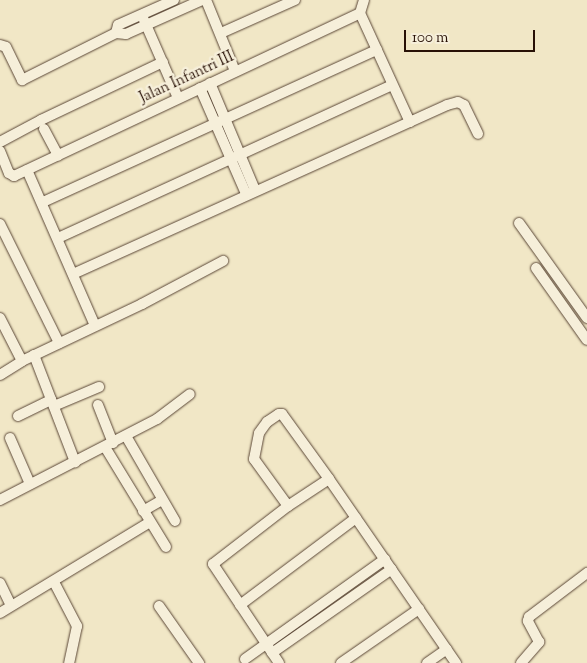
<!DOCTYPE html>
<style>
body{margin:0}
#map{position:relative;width:587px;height:663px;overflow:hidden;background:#f1e7c6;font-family:"Sorts Mill Goudy",serif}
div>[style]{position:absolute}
.roads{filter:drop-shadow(0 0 1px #5a4636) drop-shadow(0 0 1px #5a4636)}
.street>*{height:10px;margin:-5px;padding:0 5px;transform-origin:5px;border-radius:5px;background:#f6efda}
span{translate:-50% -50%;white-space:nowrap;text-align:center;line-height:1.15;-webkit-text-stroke:5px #f6efda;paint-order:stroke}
.street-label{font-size:15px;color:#281106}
.scale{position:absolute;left:404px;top:30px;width:131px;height:22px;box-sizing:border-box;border:2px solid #281106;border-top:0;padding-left:6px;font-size:15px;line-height:18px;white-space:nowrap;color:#281106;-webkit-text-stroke:4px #f6efda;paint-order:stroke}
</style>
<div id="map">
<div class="roads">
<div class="street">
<div style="left:174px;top:0;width:61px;rotate:155.9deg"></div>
<div style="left:118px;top:25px;width:8px;rotate:104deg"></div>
<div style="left:116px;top:33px;width:10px;rotate:6deg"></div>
<div style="left:126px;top:34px;width:83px;rotate:-24.1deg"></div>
<div style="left:206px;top:0;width:77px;rotate:67.8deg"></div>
<div style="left:364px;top:0;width:14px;rotate:107deg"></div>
<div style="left:360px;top:13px;width:120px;rotate:65.4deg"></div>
<div style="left:144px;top:20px;width:85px;rotate:66.4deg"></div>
<div style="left:221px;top:33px;width:81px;rotate:-24deg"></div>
<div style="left:0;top:45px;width:6px;rotate:18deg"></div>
<div style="left:6px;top:47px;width:37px;rotate:64deg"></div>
<div style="left:22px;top:80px;width:105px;rotate:-26.6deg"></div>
<div style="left:210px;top:83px;width:116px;rotate:67.2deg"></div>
<div style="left:200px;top:88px;width:116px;rotate:66.5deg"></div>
<div style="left:44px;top:129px;width:30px;rotate:62deg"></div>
<div style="left:0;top:142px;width:47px;rotate:-28.2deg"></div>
<div style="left:41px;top:120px;width:135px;rotate:-25.4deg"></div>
<div style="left:0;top:151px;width:24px;rotate:68deg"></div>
<div style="left:9px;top:173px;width:6px;rotate:31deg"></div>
<div style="left:14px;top:176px;width:382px;rotate:-25.2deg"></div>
<div style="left:27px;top:170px;width:170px;rotate:66.4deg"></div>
<div style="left:43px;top:202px;width:367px;rotate:-24.5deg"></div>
<div style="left:519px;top:223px;width:117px;rotate:54.4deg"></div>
<div style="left:0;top:224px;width:133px;rotate:63.6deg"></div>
<div style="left:58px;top:238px;width:367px;rotate:-24.6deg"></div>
<div style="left:536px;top:268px;width:88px;rotate:54.7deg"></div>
<div style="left:73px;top:274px;width:410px;rotate:-24.3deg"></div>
<div style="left:447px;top:105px;width:11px;rotate:-15deg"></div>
<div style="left:458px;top:102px;width:7px;rotate:27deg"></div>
<div style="left:464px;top:105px;width:32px;rotate:64deg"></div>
<div style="left:0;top:318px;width:48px;rotate:62.9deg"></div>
<div style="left:34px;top:355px;width:115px;rotate:69deg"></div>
<div style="left:0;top:375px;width:26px;rotate:-32deg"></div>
<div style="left:22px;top:361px;width:133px;rotate:-25.4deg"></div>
<div style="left:142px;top:304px;width:92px;rotate:-28deg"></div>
<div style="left:98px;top:405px;width:41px;rotate:68.5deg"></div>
<div style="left:54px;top:406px;width:49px;rotate:-22.9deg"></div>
<div style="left:18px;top:416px;width:37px;rotate:-26deg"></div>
<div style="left:126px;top:436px;width:98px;rotate:60deg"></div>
<div style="left:10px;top:438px;width:50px;rotate:66.5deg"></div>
<div style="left:105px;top:447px;width:117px;rotate:58.6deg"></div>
<div style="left:0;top:500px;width:177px;rotate:-27.3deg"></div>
<div style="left:157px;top:419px;width:41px;rotate:-37.1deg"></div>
<div style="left:288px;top:506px;width:58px;rotate:-125.9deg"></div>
<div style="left:254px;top:459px;width:26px;rotate:-79deg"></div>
<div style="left:259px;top:433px;width:14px;rotate:-54deg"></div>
<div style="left:267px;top:422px;width:14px;rotate:-34deg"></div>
<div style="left:279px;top:414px;width:3px"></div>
<div style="left:282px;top:414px;width:80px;rotate:54.1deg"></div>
<div style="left:329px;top:479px;width:224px;rotate:55.4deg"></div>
<div style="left:143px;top:511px;width:22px;rotate:-30deg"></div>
<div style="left:54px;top:582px;width:50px;rotate:62.4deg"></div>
<div style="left:77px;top:626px;width:38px;rotate:102deg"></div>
<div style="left:0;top:583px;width:25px;rotate:64deg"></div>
<div style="left:240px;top:605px;width:145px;rotate:-36.9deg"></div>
<div style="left:159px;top:606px;width:70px;rotate:54.9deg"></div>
<div style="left:0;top:613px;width:175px;rotate:-31.2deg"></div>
<div style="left:272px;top:653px;width:146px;rotate:-35deg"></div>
<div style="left:245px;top:659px;width:172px;rotate:-35.5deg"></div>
<div style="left:279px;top:663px;width:119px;rotate:-123.7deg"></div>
<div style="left:213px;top:564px;width:95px;rotate:-37.7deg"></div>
<div style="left:288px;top:506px;width:49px;rotate:-33.4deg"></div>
<div style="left:341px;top:663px;width:95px;rotate:-34.7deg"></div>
<div style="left:427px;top:663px;width:24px;rotate:-35deg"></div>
<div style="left:521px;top:663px;width:28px;rotate:-49deg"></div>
<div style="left:539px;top:642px;width:24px;rotate:-118deg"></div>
<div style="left:528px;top:621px;width:4px;rotate:-76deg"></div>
<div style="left:529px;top:617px;width:73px;rotate:-37.2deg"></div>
</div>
</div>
<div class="street-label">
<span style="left:187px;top:78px;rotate:-25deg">Jalan Infantri III</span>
</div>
<div class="scale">100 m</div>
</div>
